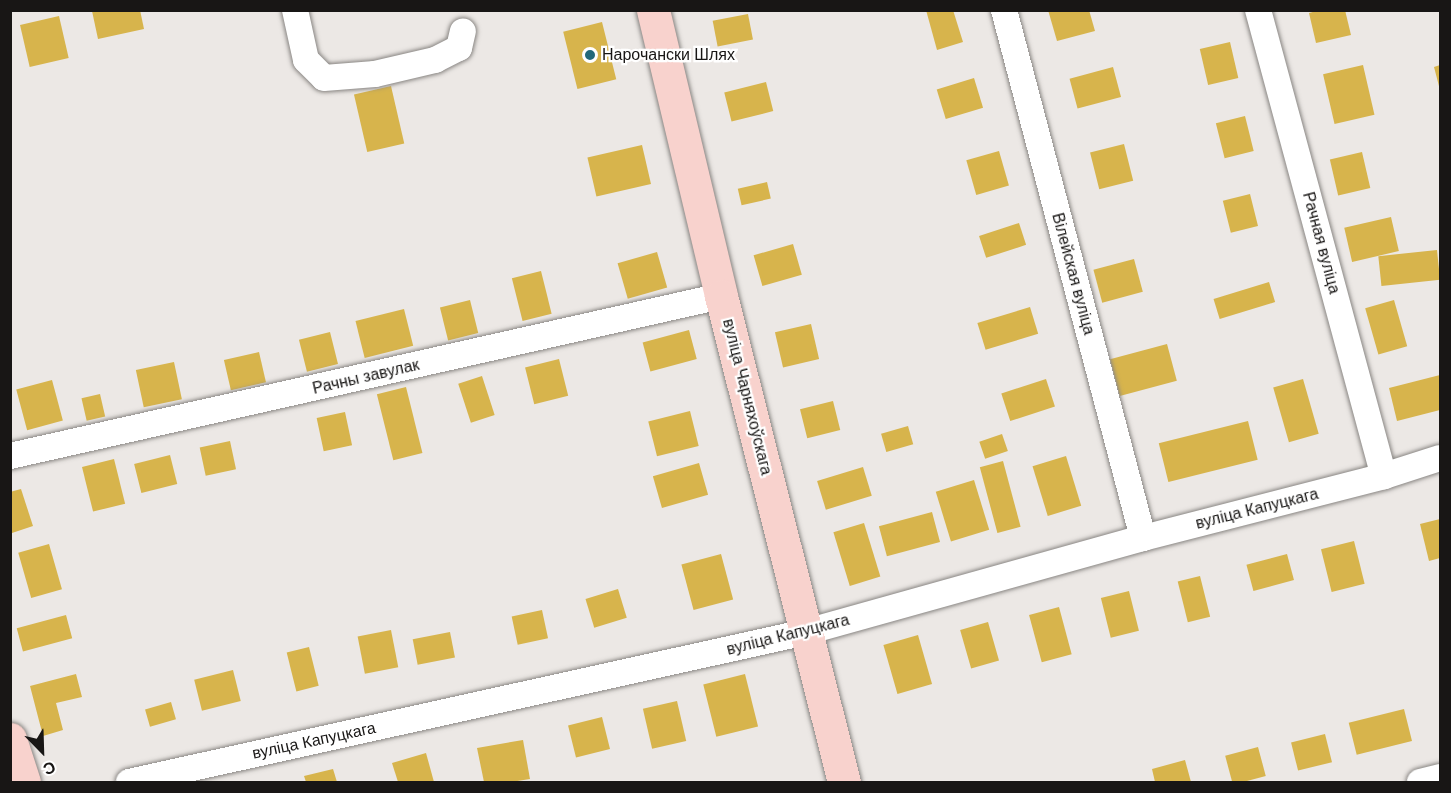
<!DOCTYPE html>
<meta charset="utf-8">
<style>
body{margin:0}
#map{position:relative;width:1451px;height:793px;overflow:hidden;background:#ece8e5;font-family:Arial,sans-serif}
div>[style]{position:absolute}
.building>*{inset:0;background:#d7b44c;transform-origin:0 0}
.roads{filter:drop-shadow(0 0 2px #898683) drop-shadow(0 0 2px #898683)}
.minor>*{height:26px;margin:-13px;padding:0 13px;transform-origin:13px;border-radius:13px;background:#fff}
.primary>*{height:33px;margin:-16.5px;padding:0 16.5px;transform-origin:16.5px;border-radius:16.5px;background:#f8d2cd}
.dots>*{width:16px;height:16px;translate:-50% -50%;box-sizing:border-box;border:3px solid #fff;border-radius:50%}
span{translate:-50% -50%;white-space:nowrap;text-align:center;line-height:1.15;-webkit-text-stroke:4.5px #fff;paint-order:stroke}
.poi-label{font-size:16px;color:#181615}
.left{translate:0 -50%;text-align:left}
.street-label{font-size:16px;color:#181615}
.frame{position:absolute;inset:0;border:12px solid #181615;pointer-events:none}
.north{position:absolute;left:12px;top:721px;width:60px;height:60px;-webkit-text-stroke:4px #fff;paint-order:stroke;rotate:157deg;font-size:16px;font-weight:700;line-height:24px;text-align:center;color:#181615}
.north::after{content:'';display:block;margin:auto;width:21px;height:27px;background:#181615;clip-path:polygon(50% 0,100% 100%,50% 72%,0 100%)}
</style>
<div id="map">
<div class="building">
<div style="clip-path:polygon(140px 10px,144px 29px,98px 39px,92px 11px)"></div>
<div style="clip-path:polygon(926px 10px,953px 10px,963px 42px,937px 50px)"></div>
<div style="clip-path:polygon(1048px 10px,1089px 10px,1095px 31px,1057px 41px)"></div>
<div style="clip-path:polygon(1320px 10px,1345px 10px,1351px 35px,1316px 43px,1309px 13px)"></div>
<div style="left:748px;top:14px;width:26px;height:36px;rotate:79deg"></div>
<div style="left:59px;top:16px;width:43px;height:40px;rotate:77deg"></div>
<div style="left:602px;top:22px;width:59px;height:40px;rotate:76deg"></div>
<div style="left:1230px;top:42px;width:37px;height:31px;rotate:77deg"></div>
<div style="left:1363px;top:65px;width:51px;height:41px;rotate:77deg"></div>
<div style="clip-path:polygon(1440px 65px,1440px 90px,1434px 67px)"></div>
<div style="left:1113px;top:67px;width:31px;height:45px;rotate:75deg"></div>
<div style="left:974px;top:78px;width:31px;height:39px;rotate:73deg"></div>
<div style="left:766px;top:82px;width:30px;height:43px;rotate:76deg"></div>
<div style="left:391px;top:86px;width:59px;height:38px;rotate:77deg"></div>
<div style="left:1245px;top:116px;width:36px;height:30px;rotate:76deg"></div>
<div style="left:1124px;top:144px;width:38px;height:35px;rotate:76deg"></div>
<div style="left:642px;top:145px;width:40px;height:56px;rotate:77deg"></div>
<div style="left:999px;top:151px;width:36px;height:34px;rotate:74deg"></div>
<div style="left:1362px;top:152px;width:37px;height:33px;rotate:77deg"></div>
<div style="left:767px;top:182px;width:17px;height:30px;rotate:77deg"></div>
<div style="left:1250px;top:194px;width:33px;height:28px;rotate:76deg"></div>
<div style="left:1391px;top:217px;width:35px;height:48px;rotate:77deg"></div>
<div style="left:1019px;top:223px;width:23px;height:42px;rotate:72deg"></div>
<div style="left:793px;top:244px;width:32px;height:41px;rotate:74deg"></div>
<div style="left:1437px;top:250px;width:30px;height:59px;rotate:84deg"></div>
<div style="left:657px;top:252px;width:37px;height:41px;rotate:74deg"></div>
<div style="left:1134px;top:259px;width:34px;height:42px;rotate:75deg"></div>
<div style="left:541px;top:271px;width:44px;height:30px;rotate:76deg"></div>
<div style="left:1269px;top:282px;width:21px;height:58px;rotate:73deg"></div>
<div style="left:470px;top:300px;width:34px;height:31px;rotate:76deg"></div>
<div style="left:1394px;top:300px;width:48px;height:30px;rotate:74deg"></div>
<div style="left:1030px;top:307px;width:28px;height:55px;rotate:73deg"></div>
<div style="left:404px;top:309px;width:38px;height:50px;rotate:76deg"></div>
<div style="left:811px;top:324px;width:36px;height:37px;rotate:77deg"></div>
<div style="left:689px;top:330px;width:30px;height:48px;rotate:75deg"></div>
<div style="left:330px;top:332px;width:33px;height:32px;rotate:76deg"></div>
<div style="left:1167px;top:344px;width:38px;height:59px;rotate:75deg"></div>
<div style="left:259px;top:352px;width:31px;height:36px;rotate:77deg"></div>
<div style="left:559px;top:359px;width:38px;height:35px;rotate:76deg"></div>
<div style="left:174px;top:362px;width:38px;height:39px;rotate:78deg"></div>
<div style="clip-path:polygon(1440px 375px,1440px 410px,1397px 421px,1389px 388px)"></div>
<div style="left:482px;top:376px;width:41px;height:25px;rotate:72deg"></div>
<div style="left:1046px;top:379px;width:29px;height:47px;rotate:72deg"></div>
<div style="left:1303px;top:379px;width:57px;height:31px;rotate:74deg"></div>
<div style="left:52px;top:380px;width:42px;height:37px;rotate:75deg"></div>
<div style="left:406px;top:387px;width:68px;height:30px;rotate:76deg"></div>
<div style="left:100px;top:394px;width:23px;height:19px;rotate:77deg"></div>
<div style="left:833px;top:401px;width:30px;height:34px;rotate:76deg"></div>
<div style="left:690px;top:411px;width:36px;height:43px;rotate:76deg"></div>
<div style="left:345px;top:412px;width:34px;height:29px;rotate:78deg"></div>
<div style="left:1248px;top:421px;width:40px;height:92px;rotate:76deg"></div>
<div style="left:908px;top:426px;width:19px;height:28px;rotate:74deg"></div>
<div style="left:1002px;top:434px;width:18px;height:24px;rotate:71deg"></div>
<div style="left:230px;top:441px;width:29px;height:31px;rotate:78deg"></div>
<div style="left:170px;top:455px;width:30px;height:37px;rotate:76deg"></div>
<div style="left:1066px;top:456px;width:52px;height:35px;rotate:73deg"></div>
<div style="left:114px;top:459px;width:46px;height:33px;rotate:76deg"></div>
<div style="left:1003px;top:461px;width:68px;height:24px;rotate:75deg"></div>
<div style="left:699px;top:463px;width:33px;height:48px;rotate:74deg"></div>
<div style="left:863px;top:467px;width:30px;height:48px;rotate:73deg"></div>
<div style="left:974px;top:480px;width:52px;height:40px;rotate:73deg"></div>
<div style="clip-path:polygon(21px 489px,33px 526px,12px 533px,10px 492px)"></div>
<div style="left:932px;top:512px;width:31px;height:55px;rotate:75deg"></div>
<div style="clip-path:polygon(1440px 519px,1440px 558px,1429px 561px,1420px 524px)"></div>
<div style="left:864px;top:523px;width:56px;height:32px;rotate:73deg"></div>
<div style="left:1354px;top:541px;width:44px;height:34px;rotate:76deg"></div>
<div style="left:49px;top:544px;width:47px;height:32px;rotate:74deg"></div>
<div style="left:721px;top:554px;width:47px;height:41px;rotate:75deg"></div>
<div style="left:1287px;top:554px;width:27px;height:42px;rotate:75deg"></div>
<div style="left:1200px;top:576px;width:42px;height:23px;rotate:76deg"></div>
<div style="left:618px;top:589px;width:30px;height:34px;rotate:73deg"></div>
<div style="left:1129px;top:591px;width:41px;height:29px;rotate:76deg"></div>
<div style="left:1059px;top:607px;width:49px;height:31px;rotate:75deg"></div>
<div style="left:542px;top:610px;width:29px;height:31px;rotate:78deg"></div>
<div style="left:66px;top:615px;width:24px;height:51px;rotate:75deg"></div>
<div style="left:988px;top:622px;width:40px;height:29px;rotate:74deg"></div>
<div style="left:391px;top:630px;width:38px;height:34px;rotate:79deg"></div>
<div style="left:450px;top:632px;width:26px;height:38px;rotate:79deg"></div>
<div style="left:918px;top:635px;width:51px;height:36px;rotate:74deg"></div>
<div style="left:309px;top:647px;width:40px;height:23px;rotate:76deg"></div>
<div style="left:233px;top:670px;width:32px;height:40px;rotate:76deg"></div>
<div style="clip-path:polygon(76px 674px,82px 697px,56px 703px,63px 730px,43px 736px,30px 686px)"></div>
<div style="left:745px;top:674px;width:54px;height:43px;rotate:76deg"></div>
<div style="left:677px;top:701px;width:41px;height:35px;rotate:77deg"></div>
<div style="left:171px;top:702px;width:18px;height:27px;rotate:74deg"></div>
<div style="left:1404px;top:709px;width:33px;height:57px;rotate:76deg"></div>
<div style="left:602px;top:717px;width:33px;height:35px;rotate:76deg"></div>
<div style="left:1325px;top:734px;width:29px;height:35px;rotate:76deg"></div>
<div style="clip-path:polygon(523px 740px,530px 779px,511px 782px,484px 782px,477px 748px)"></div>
<div style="left:1258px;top:747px;width:30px;height:34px;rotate:75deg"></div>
<div style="clip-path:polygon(426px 753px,434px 782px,398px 782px,392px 763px)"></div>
<div style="clip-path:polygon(1185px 760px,1191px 782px,1155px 782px,1152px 769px)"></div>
<div style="clip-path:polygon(333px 769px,337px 782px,306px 782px,304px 776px)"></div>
</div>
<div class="roads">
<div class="minor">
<div style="left:295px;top:10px;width:51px;rotate:77.6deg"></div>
<div style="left:306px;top:60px;width:25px;rotate:45deg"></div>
<div style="left:324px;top:78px;width:51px;rotate:-4.5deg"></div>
<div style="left:375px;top:74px;width:62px;rotate:-13.1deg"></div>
<div style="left:435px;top:60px;width:27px;rotate:-27deg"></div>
<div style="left:459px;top:48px;width:17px;rotate:-77deg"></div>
<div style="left:1004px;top:10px;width:546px;rotate:75.25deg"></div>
<div style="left:1258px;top:10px;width:483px;rotate:74.9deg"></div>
<div style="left:10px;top:456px;width:729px;rotate:-12.68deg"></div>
<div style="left:129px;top:782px;width:693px;rotate:-12.49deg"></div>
<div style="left:806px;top:632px;width:350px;rotate:-15.6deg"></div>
<div style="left:1143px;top:538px;width:249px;rotate:-14.4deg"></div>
<div style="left:1384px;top:476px;width:59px;rotate:-17.8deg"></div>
<div style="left:1420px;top:782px;width:21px;rotate:-14deg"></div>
</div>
<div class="primary">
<div style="left:653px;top:10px;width:294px;rotate:76.6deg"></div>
<div style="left:721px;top:296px;width:501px;rotate:75.8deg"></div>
<div style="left:10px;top:739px;width:45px;rotate:72deg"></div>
</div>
</div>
<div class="dots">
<div style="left:590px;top:55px;background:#236879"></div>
</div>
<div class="poi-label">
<span class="left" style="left:602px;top:55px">Нарочански Шлях</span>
</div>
<div class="street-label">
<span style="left:1321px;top:243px;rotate:75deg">Рачная вуліца</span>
<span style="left:1073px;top:274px;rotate:75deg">Вілейская вуліца</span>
<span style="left:366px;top:377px;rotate:-13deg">Рачны завулак</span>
<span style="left:747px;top:397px;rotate:76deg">вуліца Чарняхоўскага</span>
<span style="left:1257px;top:509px;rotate:-14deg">вуліца Капуцкага</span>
<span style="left:788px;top:635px;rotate:-14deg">вуліца Капуцкага</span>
<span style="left:314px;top:741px;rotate:-12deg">вуліца Капуцкага</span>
</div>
<div class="frame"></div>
<div class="north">С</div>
</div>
